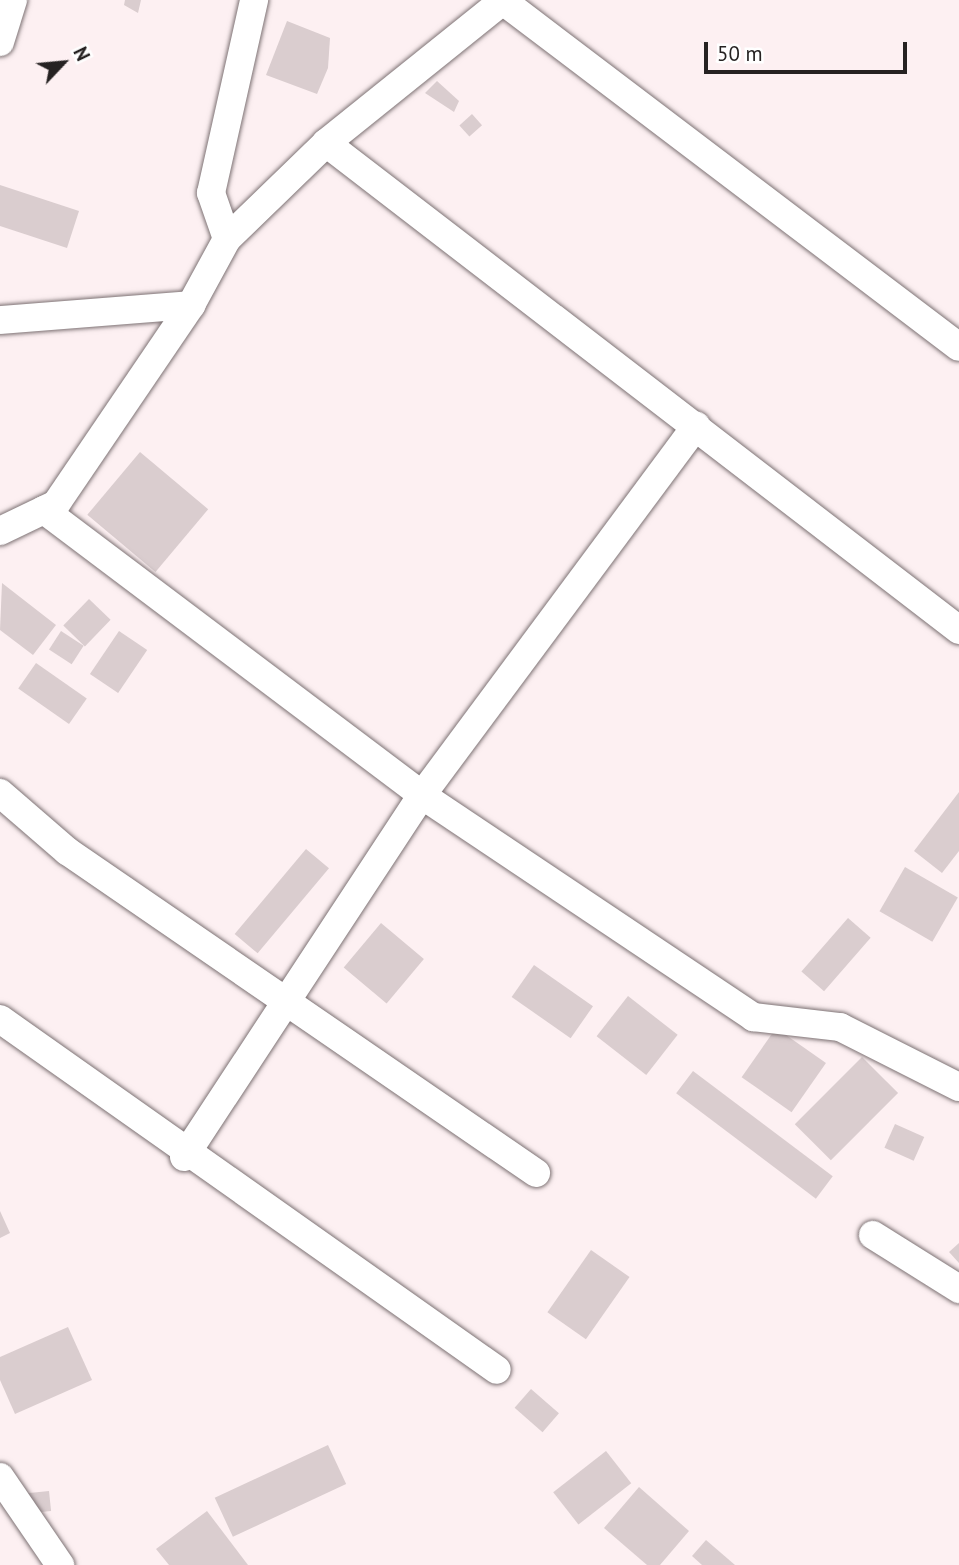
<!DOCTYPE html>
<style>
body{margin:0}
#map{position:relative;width:959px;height:1565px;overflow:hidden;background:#fdf0f2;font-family:"PT Sans",sans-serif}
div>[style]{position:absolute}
.building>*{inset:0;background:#dacdcf;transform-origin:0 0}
.roads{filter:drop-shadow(0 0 2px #7d7274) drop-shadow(0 0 2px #7d7274)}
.minor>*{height:28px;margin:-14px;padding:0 14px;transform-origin:14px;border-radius:14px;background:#fff}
span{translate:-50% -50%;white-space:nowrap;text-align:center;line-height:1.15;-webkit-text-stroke:6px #fff;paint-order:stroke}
.north{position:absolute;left:28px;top:28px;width:70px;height:70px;-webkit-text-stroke:5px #fff;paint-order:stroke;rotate:64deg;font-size:19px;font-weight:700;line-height:28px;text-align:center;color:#262222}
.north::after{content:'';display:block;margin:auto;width:24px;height:32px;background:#262222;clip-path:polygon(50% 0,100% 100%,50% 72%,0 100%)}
.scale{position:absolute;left:704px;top:42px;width:203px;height:32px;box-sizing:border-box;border:4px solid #262222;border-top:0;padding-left:9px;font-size:21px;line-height:24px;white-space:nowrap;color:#262222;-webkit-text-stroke:5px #fff;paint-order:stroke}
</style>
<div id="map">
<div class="building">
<div style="clip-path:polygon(125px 0,141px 0,138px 13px,124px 5px)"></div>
<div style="clip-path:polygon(287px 21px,330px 38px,328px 68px,317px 94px,266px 75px)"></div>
<div style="clip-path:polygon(437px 81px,459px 101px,454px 112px,425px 93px)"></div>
<div style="left:472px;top:114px;width:15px;height:17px;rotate:48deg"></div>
<div style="clip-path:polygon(0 185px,79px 211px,67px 248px,0 226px)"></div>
<div style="left:140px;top:452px;width:89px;height:82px;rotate:40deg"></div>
<div style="clip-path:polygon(2px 583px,56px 625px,33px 655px,0 630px)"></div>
<div style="left:89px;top:599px;width:30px;height:37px;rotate:44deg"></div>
<div style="left:61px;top:631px;width:27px;height:22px;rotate:33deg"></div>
<div style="left:119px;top:631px;width:34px;height:52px;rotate:34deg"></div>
<div style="left:36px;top:663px;width:62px;height:31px;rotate:35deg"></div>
<div style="clip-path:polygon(959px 792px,959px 851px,942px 873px,914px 851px)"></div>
<div style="left:306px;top:849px;width:30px;height:111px;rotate:40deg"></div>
<div style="left:905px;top:867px;width:61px;height:51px;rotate:30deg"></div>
<div style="left:848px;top:918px;width:30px;height:71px;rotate:41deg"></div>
<div style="left:381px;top:923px;width:56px;height:58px;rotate:40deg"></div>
<div style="left:534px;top:965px;width:72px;height:39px;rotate:35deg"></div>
<div style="left:628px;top:996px;width:63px;height:51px;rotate:38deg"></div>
<div style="left:776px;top:1028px;width:61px;height:60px;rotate:35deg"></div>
<div style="left:862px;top:1057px;width:51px;height:95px;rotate:45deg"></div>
<div style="left:693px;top:1071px;width:175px;height:28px;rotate:37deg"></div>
<div style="left:895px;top:1124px;width:32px;height:26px;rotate:24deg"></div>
<div style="clip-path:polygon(0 1211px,10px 1233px,0 1238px)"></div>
<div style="clip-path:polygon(959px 1243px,959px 1263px,949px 1252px)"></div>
<div style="left:591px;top:1250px;width:47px;height:76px;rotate:35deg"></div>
<div style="clip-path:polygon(68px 1327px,92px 1380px,15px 1414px,0 1380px,0 1357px)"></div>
<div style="left:531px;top:1389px;width:37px;height:25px;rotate:41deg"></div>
<div style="left:328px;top:1445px;width:43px;height:125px;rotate:65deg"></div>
<div style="left:606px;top:1451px;width:41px;height:67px;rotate:52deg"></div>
<div style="clip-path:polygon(639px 1487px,689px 1531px,660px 1565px,647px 1565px,604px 1528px)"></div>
<div style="left:49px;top:1491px;width:20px;height:27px;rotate:84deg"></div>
<div style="clip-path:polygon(207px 1511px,248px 1565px,169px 1565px,156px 1549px)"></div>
<div style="clip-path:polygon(706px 1540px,735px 1565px,702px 1565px,692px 1556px)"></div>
</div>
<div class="roads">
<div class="minor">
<div style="left:503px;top:1px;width:572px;rotate:37.19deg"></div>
<div style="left:0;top:42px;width:44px;rotate:-72.8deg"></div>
<div style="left:326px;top:143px;width:799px;rotate:37.57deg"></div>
<div style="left:227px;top:239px;width:49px;rotate:-109.2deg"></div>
<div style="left:211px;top:193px;width:198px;rotate:-77.4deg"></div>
<div style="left:0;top:320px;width:192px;rotate:-4.5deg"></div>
<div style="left:44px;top:510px;width:478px;rotate:37deg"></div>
<div style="left:426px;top:798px;width:394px;rotate:33.8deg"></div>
<div style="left:753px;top:1017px;width:88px;rotate:6.6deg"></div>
<div style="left:840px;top:1027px;width:133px;rotate:26.8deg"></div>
<div style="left:0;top:531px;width:62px;rotate:-25.7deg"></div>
<div style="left:56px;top:504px;width:240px;rotate:-55.8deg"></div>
<div style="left:191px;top:305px;width:75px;rotate:-61.4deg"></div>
<div style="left:227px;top:239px;width:138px;rotate:-44.1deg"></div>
<div style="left:326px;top:143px;width:228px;rotate:-38.8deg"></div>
<div style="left:0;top:793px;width:89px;rotate:40.9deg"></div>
<div style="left:67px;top:851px;width:569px;rotate:34.47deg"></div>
<div style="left:0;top:1019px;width:608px;rotate:35.23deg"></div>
<div style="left:184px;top:1157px;width:433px;rotate:-56.7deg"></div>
<div style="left:422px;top:795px;width:460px;rotate:-53.4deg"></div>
<div style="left:873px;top:1235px;width:102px;rotate:32.1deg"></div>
<div style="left:0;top:1477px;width:107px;rotate:55.7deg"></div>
</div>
</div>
<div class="north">N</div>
<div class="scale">50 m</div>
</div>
